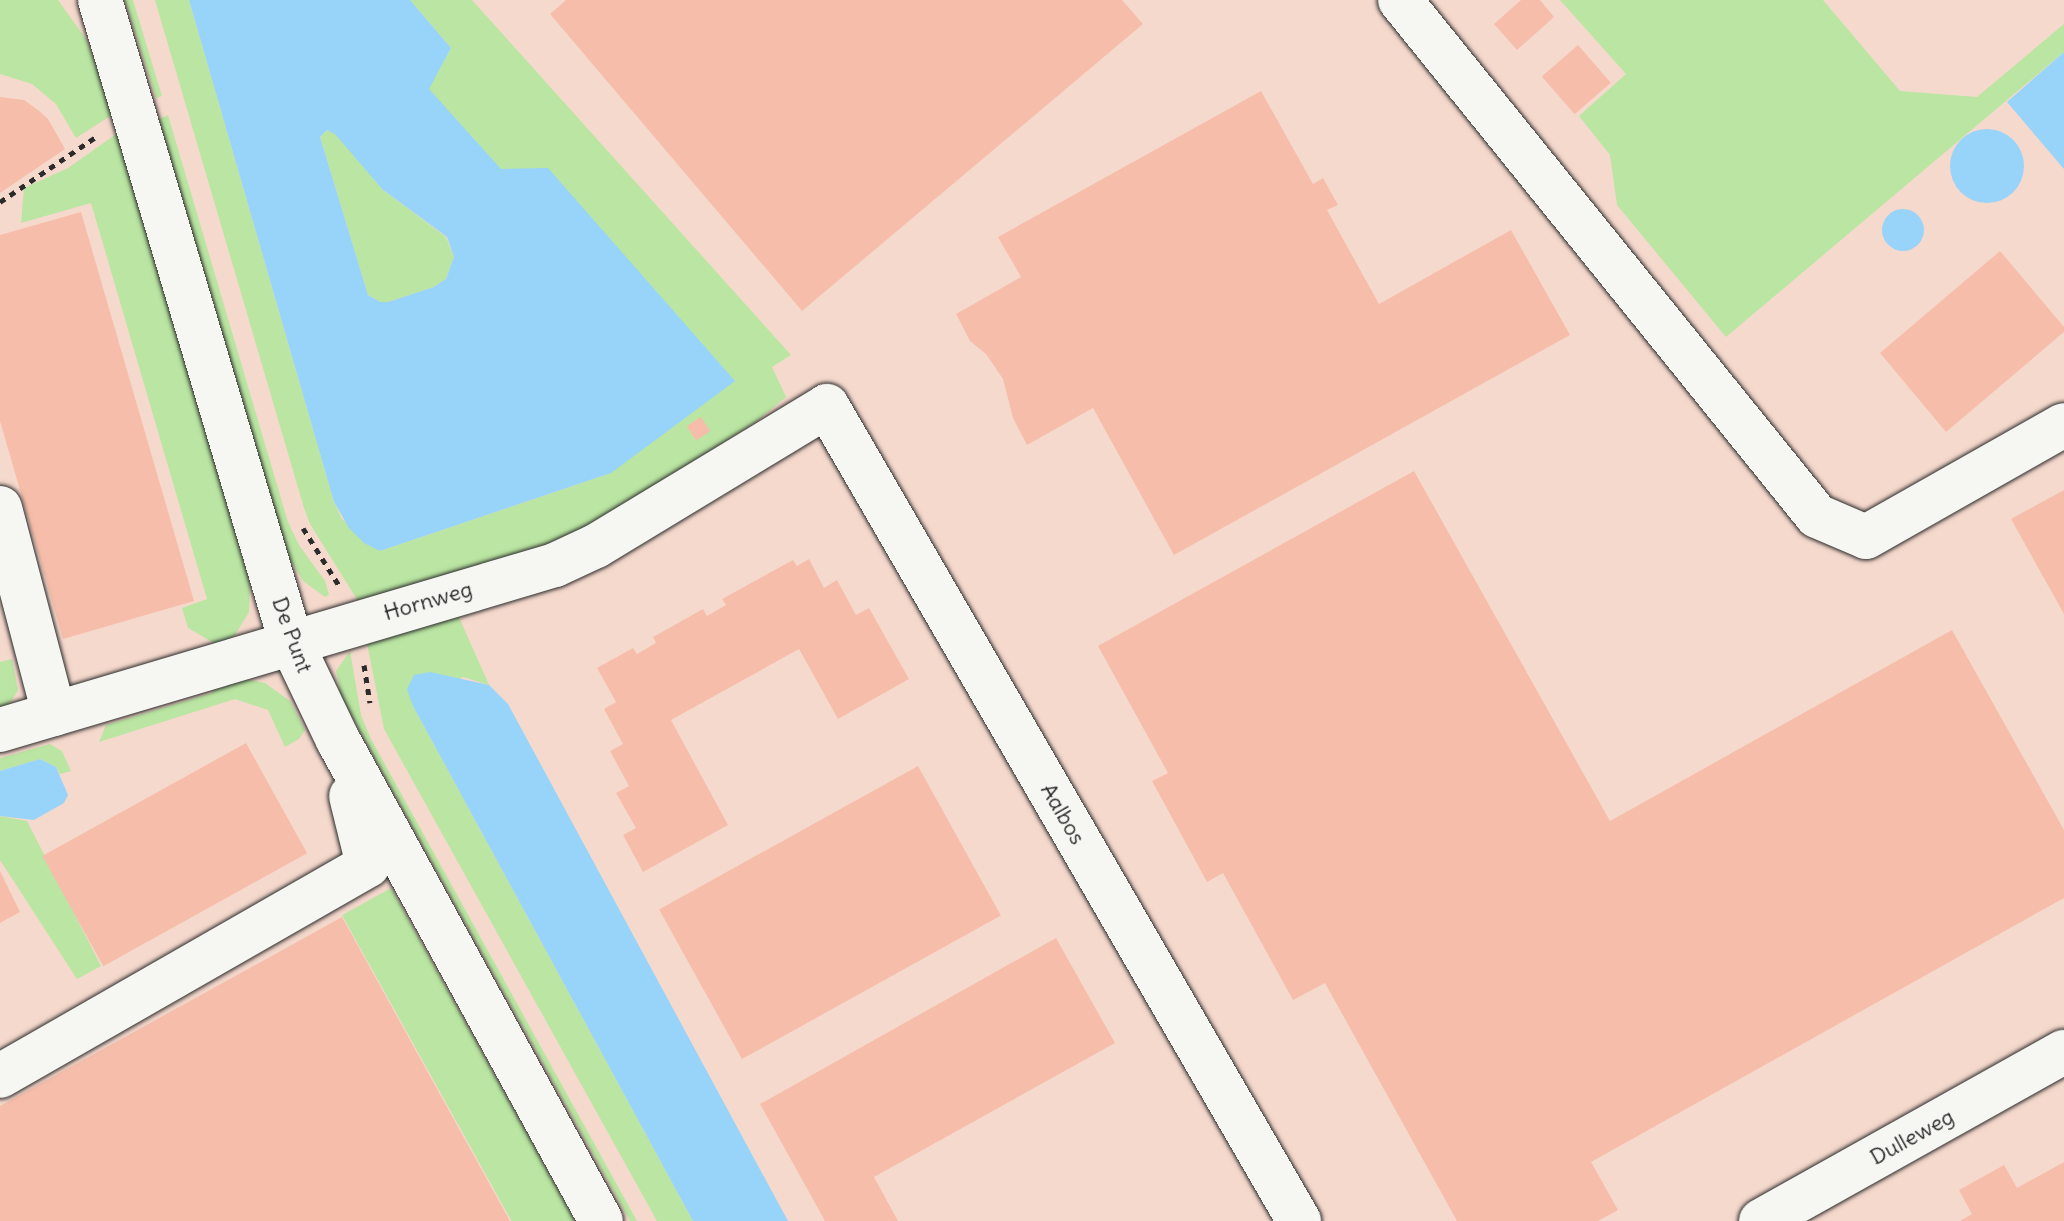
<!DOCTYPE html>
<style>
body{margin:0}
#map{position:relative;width:2064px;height:1221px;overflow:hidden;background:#f6e5dc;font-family:Delius,sans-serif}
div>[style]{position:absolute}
.built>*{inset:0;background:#f6d9cd;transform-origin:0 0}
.green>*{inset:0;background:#bae5a2;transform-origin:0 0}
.water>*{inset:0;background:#98d4f9}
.round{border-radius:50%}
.building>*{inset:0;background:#f6beaa;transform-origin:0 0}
.path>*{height:5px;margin-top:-2.5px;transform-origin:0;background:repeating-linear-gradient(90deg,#2b2b2b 0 6px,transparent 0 12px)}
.roads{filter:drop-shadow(0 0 2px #2b2b2b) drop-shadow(0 0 2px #2b2b2b)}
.minor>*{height:44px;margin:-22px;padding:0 22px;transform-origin:22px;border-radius:22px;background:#f6f6f2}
span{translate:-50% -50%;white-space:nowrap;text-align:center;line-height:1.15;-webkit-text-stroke:6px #f6f6f2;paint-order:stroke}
.street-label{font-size:22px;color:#2b2b2b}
</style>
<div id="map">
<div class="built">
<div style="left:0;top:0;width:2064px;height:1221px"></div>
</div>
<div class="green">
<div style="clip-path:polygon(0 0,58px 0,86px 39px,115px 113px,76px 138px,56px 104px,32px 84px,0 74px)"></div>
<div style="clip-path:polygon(125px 0,133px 0,162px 96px,156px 98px)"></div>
<div style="clip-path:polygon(155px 0,189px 0,334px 502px,342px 519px,380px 551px,611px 473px,501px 170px,428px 89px,451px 48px,410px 0,472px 0,791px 355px,772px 367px,786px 397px,757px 421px,568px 542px,358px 601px,310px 524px,304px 508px)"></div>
<div style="clip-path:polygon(1560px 0,1823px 0,1900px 91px,1977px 97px,2064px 24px,2064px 52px,1726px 337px,1617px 205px,1610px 155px,1579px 116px,1626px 74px)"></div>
<div style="clip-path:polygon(168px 115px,288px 522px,299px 545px,325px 581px,329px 595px,325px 597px,303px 581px,286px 553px,159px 119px)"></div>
<div style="clip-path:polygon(327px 130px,335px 133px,382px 189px,446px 237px,454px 257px,446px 279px,434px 287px,388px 302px,380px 302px,368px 295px,320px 137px)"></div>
<div style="clip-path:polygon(119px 132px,250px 583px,249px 612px,235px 635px,219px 646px,188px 628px,182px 608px,207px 599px,91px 203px,21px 223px,24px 188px,68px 168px)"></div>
<div style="clip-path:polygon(458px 615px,489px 685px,463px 677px,413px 706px,693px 1221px,657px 1221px,384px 729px,367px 643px)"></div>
<div style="clip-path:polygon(350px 651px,361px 715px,371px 739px,637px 1221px,630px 1221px,341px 697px,336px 671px)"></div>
<div style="clip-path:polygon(12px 659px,18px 690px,9px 705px,0 710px,0 662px)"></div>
<div style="clip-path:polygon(240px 678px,265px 683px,290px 701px,305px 730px,299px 739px,285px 747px,268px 710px,235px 699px,99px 742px,106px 725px,212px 693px,217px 683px)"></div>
<div style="clip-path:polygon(50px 744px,62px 751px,71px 771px,60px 774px,56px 767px,40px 759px,0 771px,0 758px)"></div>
<div style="clip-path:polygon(0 816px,27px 821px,101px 966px,77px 979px,0 860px)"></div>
<div style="left:391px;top:888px;width:381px;height:56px;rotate:61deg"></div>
</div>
<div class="water">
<div style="clip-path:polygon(evenodd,189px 0,410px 0,451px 48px,429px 89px,501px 169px,548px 168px,735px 381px,611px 473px,380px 551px,364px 543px,349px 528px,334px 502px,189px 0,327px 130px,335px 134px,382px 189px,447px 237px,454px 257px,446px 279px,434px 287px,388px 302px,380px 302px,368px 295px,320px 137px,327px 130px)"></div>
<div style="clip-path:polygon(2064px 52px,2064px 169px,2007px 102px)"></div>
<div class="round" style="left:1950px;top:129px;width:74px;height:74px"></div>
<div class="round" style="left:1882px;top:209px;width:42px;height:42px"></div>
<div style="clip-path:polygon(430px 672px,489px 685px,508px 704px,788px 1221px,693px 1221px,413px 706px,407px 689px,414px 675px)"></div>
<div style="clip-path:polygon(40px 759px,56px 767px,68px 795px,64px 803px,34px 820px,0 816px,0 771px)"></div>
</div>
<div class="building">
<div style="clip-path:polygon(566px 0,1122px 0,1143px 24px,802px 311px,550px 14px)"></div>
<div style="clip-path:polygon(1521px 0,1540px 0,1554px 17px,1517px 50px,1494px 24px)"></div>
<div style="left:1578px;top:45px;width:50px;height:48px;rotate:49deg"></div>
<div style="clip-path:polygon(1261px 91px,1313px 184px,1323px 178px,1338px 205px,1327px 210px,1379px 304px,1511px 230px,1570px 335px,1174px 555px,1093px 408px,1027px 445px,1013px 418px,1003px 379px,986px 354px,970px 341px,956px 314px,1021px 277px,998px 237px)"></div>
<div style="clip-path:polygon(0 97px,24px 100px,38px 110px,48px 119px,65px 149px,0 193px)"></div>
<div style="clip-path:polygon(81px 212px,194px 601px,63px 639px,0 421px,0 235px)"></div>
<div style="clip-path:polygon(2000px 251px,2064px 327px,2064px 332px,1946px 432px,1880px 353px)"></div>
<div style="left:701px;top:417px;width:17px;height:17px;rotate:57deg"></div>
<div style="clip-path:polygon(1414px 471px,1610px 821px,1952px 630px,2064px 830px,2064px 898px,1591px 1162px,1618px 1210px,1598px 1221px,1457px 1221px,1325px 983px,1293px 1000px,1223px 873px,1207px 882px,1152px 781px,1168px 773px,1098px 646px)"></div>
<div style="clip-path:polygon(2064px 490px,2064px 614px,2011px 519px)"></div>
<div style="clip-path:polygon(809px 559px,824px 588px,837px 580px,856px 615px,869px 608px,909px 679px,838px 719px,799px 649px,671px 720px,728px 825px,643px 872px,623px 835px,636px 828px,616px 793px,629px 786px,610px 751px,623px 744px,604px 709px,616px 702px,597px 668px,633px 648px,637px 654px,656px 643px,653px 637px,703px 609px,707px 616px,726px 605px,722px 599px,793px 560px,797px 566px)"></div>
<div style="left:246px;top:743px;width:126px;height:233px;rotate:61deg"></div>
<div style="left:918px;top:766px;width:171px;height:296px;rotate:61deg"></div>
<div style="clip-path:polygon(0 871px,20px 912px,0 923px)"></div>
<div style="clip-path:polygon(342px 917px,510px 1221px,0 1221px,0 1106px)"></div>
<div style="clip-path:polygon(1056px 938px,1115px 1043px,874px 1177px,898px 1221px,825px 1221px,760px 1104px)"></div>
<div style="clip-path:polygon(2064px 1162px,2064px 1221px,1960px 1221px,1972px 1214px,1959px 1190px,2004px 1165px,2017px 1188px)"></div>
</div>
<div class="path">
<div style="left:0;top:202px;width:117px;rotate:-34.2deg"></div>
<div style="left:303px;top:528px;width:70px;rotate:57.9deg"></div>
<div style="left:364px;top:665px;width:38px;rotate:81deg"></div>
</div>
<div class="roads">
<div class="minor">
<div style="left:100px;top:0;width:670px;rotate:73.43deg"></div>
<div style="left:291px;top:642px;width:109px;rotate:64.4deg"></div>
<div style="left:338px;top:740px;width:548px;rotate:61.33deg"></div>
<div style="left:1400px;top:0;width:663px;rotate:51.06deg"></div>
<div style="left:1817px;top:516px;width:53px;rotate:23.2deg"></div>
<div style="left:1866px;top:537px;width:227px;rotate:-29.5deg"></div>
<div style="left:0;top:508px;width:213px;rotate:75.3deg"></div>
<div style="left:0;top:730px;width:579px;rotate:-16.56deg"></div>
<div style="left:555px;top:565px;width:45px;rotate:-24.9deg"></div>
<div style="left:596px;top:546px;width:270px;rotate:-31.2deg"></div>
<div style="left:827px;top:406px;width:942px;rotate:59.92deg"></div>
<div style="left:0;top:1076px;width:424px;rotate:-29.8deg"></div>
<div style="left:368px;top:865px;width:71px;rotate:-103.8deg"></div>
<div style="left:1761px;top:1221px;width:347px;rotate:-29.2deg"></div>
</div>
</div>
<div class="street-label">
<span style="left:428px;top:601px;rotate:-16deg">Hornweg</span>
<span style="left:292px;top:635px;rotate:70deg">De Punt</span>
<span style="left:1063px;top:814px;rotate:60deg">Aalbos</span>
<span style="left:1912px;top:1137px;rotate:-29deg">Dulleweg</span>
</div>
</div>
